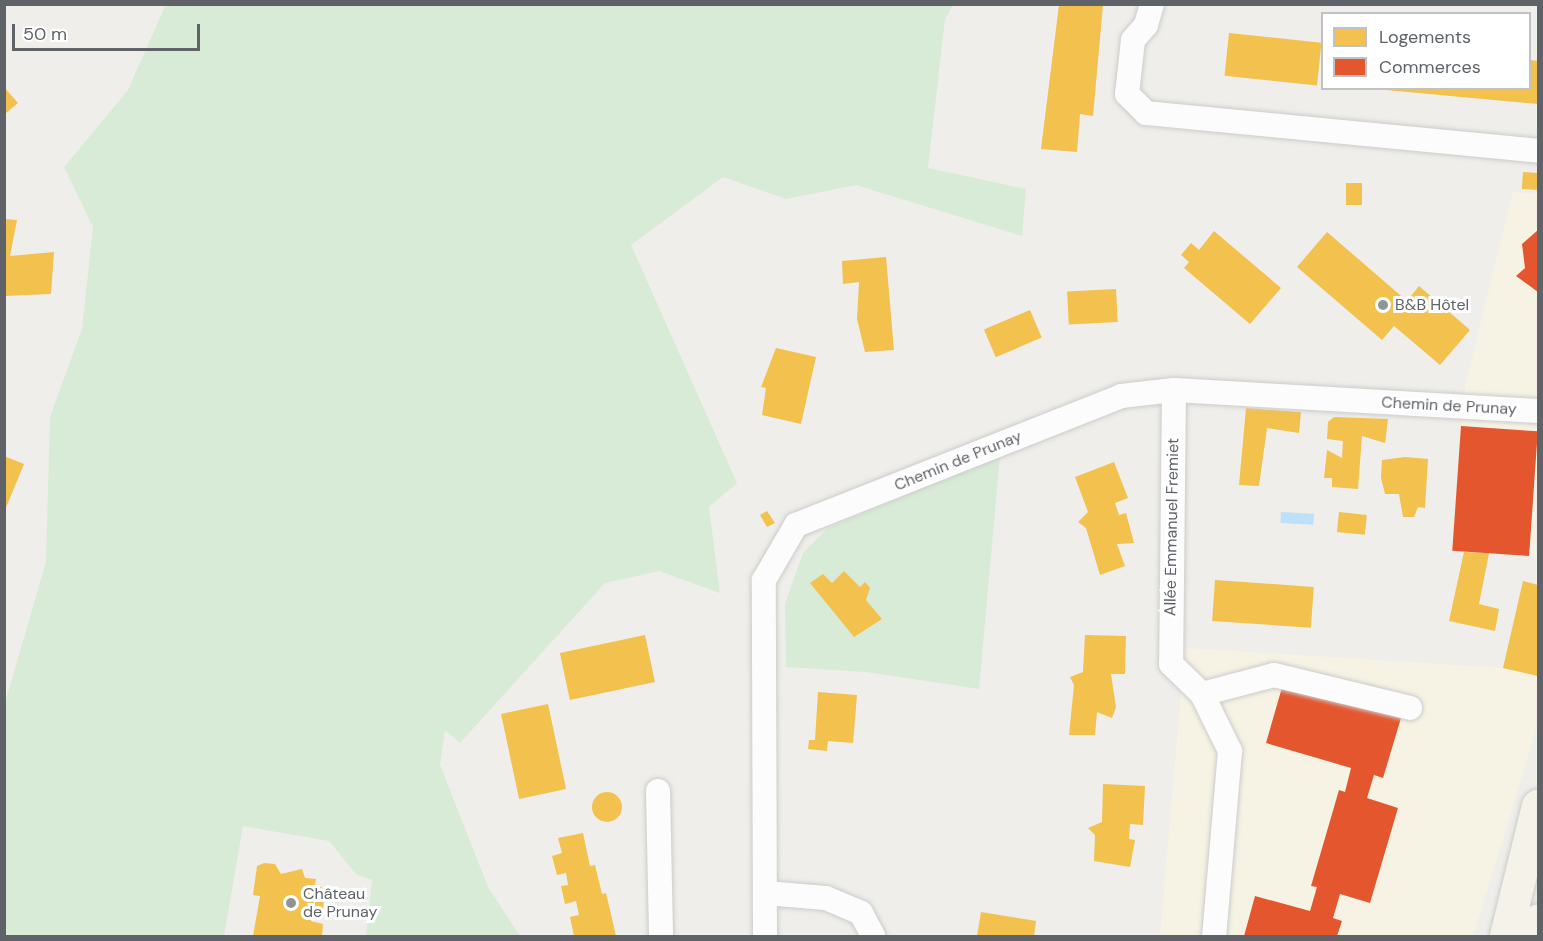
<!DOCTYPE html>
<meta charset="utf-8">
<style>
body{margin:0}
#map{position:relative;width:1543px;height:941px;overflow:hidden;background:#efeeea;font-family:"DM Sans",sans-serif}
div>[style]{position:absolute}
.commercial>*{inset:0;background:#f7f3e4}
.green>*{inset:0;background:#d8ebd6}
.water>*{inset:0;background:#bfe0f9;transform-origin:0 0}
.homes>*{inset:0;background:#f2c14e;transform-origin:0 0}
.round{border-radius:50%}
.shops>*{inset:0;background:#e4572e;transform-origin:0 0}
.roads{filter:drop-shadow(0 0 2px #cbcccc) drop-shadow(0 0 2px #cbcccc)}
.minor>*{height:24px;margin:-12px;padding:0 12px;transform-origin:12px;border-radius:12px;background:#fdfcfc}
.major>*{height:32px;margin:-16px;padding:0 16px;transform-origin:16px;border-radius:16px;background:#f4f2e9}
.dots>*{width:16px;height:16px;translate:-50% -50%;box-sizing:border-box;border:3px solid #fff;border-radius:50%}
span{translate:-50% -50%;white-space:nowrap;text-align:center;line-height:1.15;-webkit-text-stroke:6px #fff;paint-order:stroke}
.poi-label{font-size:16px;color:#5f6368}
.left{translate:0 -50%;text-align:left}
.street-label{font-size:16px;color:#5f6368}
.frame{position:absolute;inset:0;border:6px solid #5f6368;pointer-events:none}
.legend{position:absolute;left:1321px;top:12px;width:210px;height:78px;box-sizing:border-box;background:#fff;border:2px solid #bfc1c3;margin:0;padding:8px 10px;list-style:none;font-size:18px;color:#5f6368}
.legend li{display:flex;align-items:center;gap:12px;height:30px}
.legend b{width:30px;border:2px solid #bfc1c3}
.scale{position:absolute;left:12px;top:24px;width:188px;height:27px;box-sizing:border-box;border:3px solid #5f6368;border-top:0;padding-left:8px;font-size:18px;line-height:21px;white-space:nowrap;color:#5f6368;-webkit-text-stroke:4px #fff;paint-order:stroke}
</style>
<div id="map">
<div class="commercial">
<div style="clip-path:polygon(1513px 192px,1538px 194px,1538px 556px,1453px 551px,1465px 387px)"></div>
<div style="clip-path:polygon(1185px 648px,1503px 668px,1538px 677px,1538px 724px,1473px 936px,1160px 936px)"></div>
</div>
<div class="green">
<div style="clip-path:polygon(166px 4px,953px 5px,945px 19px,928px 168px,1026px 189px,1022px 236px,856px 185px,786px 199px,723px 177px,631px 245px,737px 483px,709px 507px,720px 593px,659px 571px,605px 583px,460px 743px,445px 730px,440px 765px,488px 887px,520px 936px,366px 936px,372px 880px,356px 874px,329px 841px,243px 826px,224px 936px,5px 936px,5px 703px,46px 562px,50px 417px,82px 329px,93px 227px,64px 167px,128px 90px)"></div>
<div style="clip-path:polygon(1000px 456px,979px 689px,866px 672px,786px 667px,785px 604px,803px 553px,828px 528px)"></div>
</div>
<div class="water">
<div style="left:1281px;top:512px;width:33px;height:11px;rotate:3deg"></div>
</div>
<div class="homes">
<div style="clip-path:polygon(1059px 5px,1103px 5px,1093px 116px,1080px 114px,1077px 152px,1041px 149px)"></div>
<div style="left:1229px;top:33px;width:93px;height:43px;rotate:6deg"></div>
<div style="clip-path:polygon(1530px 60px,1538px 61px,1538px 104px,1386px 90px,1530px 88px)"></div>
<div style="clip-path:polygon(4px 87px,18px 103px,6px 113px,4px 110px)"></div>
<div style="left:1523px;top:172px;width:15px;height:17px;rotate:4deg"></div>
<div style="left:1346px;top:183px;width:16px;height:22px"></div>
<div style="clip-path:polygon(4px 219px,17px 220px,10px 256px,54px 252px,51px 294px,4px 296px)"></div>
<div style="clip-path:polygon(1214px 231px,1281px 288px,1250px 324px,1184px 268px,1189px 262px,1181px 255px,1191px 243px,1199px 250px)"></div>
<div style="clip-path:polygon(1327px 232px,1407px 301px,1419px 286px,1470px 330px,1440px 365px,1394px 326px,1382px 340px,1297px 267px)"></div>
<div style="clip-path:polygon(886px 257px,894px 350px,865px 352px,857px 319px,859px 282px,843px 284px,842px 261px)"></div>
<div style="left:1116px;top:289px;width:33px;height:49px;rotate:87deg"></div>
<div style="left:1030px;top:310px;width:30px;height:50px;rotate:67deg"></div>
<div style="clip-path:polygon(776px 348px,816px 357px,801px 424px,762px 415px,766px 388px,761px 387px)"></div>
<div style="clip-path:polygon(1246px 408px,1301px 412px,1299px 433px,1267px 428px,1259px 486px,1239px 485px)"></div>
<div style="clip-path:polygon(1334px 417px,1388px 419px,1385px 443px,1362px 436px,1358px 489px,1332px 487px,1332px 478px,1324px 478px,1327px 450px,1342px 458px,1343px 441px,1327px 439px,1328px 422px)"></div>
<div style="clip-path:polygon(4px 456px,24px 464px,5px 510px,4px 510px)"></div>
<div style="clip-path:polygon(1405px 457px,1428px 459px,1425px 508px,1418px 507px,1414px 517px,1403px 517px,1399px 494px,1385px 494px,1381px 478px,1382px 460px)"></div>
<div style="clip-path:polygon(1114px 462px,1128px 498px,1115px 503px,1119px 515px,1126px 513px,1134px 543px,1117px 544px,1125px 566px,1100px 575px,1086px 528px,1078px 522px,1088px 512px,1075px 477px)"></div>
<div style="clip-path:polygon(767px 511px,775px 523px,767px 527px,760px 515px)"></div>
<div style="left:1339px;top:512px;width:28px;height:20px;rotate:6deg"></div>
<div style="clip-path:polygon(1464px 552px,1489px 553px,1479px 604px,1499px 609px,1495px 631px,1449px 621px)"></div>
<div style="clip-path:polygon(844px 571px,860px 587px,865px 582px,870px 588px,866px 600px,882px 619px,854px 637px,810px 583px,823px 574px,832px 583px)"></div>
<div style="left:1215px;top:580px;width:99px;height:41px;rotate:4deg"></div>
<div style="clip-path:polygon(1523px 581px,1538px 585px,1538px 676px,1503px 668px)"></div>
<div style="left:645px;top:635px;width:48px;height:87px;rotate:78deg"></div>
<div style="clip-path:polygon(1085px 635px,1126px 636px,1125px 674px,1111px 674px,1116px 707px,1112px 718px,1097px 712px,1095px 735px,1069px 735px,1074px 685px,1070px 677px,1083px 672px)"></div>
<div style="clip-path:polygon(818px 692px,857px 695px,853px 743px,828px 741px,827px 751px,808px 749px,809px 740px,815px 740px)"></div>
<div style="left:548px;top:704px;width:87px;height:48px;rotate:78deg"></div>
<div style="clip-path:polygon(1103px 784px,1145px 786px,1143px 825px,1130px 824px,1129px 839px,1135px 840px,1130px 867px,1094px 861px,1095px 835px,1088px 828px,1102px 822px)"></div>
<div class="round" style="left:592px;top:792px;width:30px;height:30px"></div>
<div style="clip-path:polygon(583px 833px,590px 866px,595px 865px,602px 894px,606px 893px,616px 936px,574px 936px,570px 917px,579px 915px,576px 901px,565px 904px,561px 886px,568px 885px,566px 873px,557px 875px,552px 856px,562px 853px,558px 838px)"></div>
<div style="clip-path:polygon(264px 863px,275px 864px,281px 874px,302px 869px,305px 878px,316px 879px,315px 885px,325px 889px,323px 909px,311px 913px,311px 921px,323px 924px,322px 936px,253px 936px,260px 896px,253px 895px,257px 866px)"></div>
<div style="clip-path:polygon(981px 912px,1036px 921px,1034px 936px,977px 936px)"></div>
</div>
<div class="shops">
<div style="clip-path:polygon(1538px 230px,1538px 292px,1516px 276px,1525px 268px,1522px 244px)"></div>
<div style="left:1461px;top:426px;width:77px;height:125px;rotate:4deg"></div>
<div style="clip-path:polygon(1283px 684px,1401px 718px,1383px 778px,1374px 775px,1367px 798px,1398px 808px,1370px 903px,1340px 894px,1333px 918px,1342px 921px,1337px 936px,1244px 936px,1255px 896px,1310px 911px,1317px 887px,1311px 886px,1339px 790px,1345px 792px,1351px 768px,1266px 743px)"></div>
</div>
<div class="roads">
<div class="minor">
<div style="left:1152px;top:4px;width:22px;rotate:106deg"></div>
<div style="left:1146px;top:25px;width:20px;rotate:131deg"></div>
<div style="left:1133px;top:40px;width:54px;rotate:96.3deg"></div>
<div style="left:1127px;top:94px;width:27px;rotate:45deg"></div>
<div style="left:1146px;top:113px;width:394px;rotate:5.5deg"></div>
<div style="left:1174px;top:390px;width:274px;rotate:90.6deg"></div>
<div style="left:1171px;top:664px;width:43px;rotate:44.1deg"></div>
<div style="left:1202px;top:694px;width:74px;rotate:-14.8deg"></div>
<div style="left:1274px;top:675px;width:140px;rotate:13.6deg"></div>
<div style="left:1202px;top:694px;width:64px;rotate:63.8deg"></div>
<div style="left:1230px;top:751px;width:186px;rotate:94.9deg"></div>
<div style="left:658px;top:791px;width:145px;rotate:88.8deg"></div>
<div style="left:765px;top:893px;width:61px;rotate:4.7deg"></div>
<div style="left:826px;top:898px;width:38px;rotate:23deg"></div>
<div style="left:861px;top:913px;width:26px;rotate:62deg"></div>
<div style="left:765px;top:936px;width:356px;rotate:-90.2deg"></div>
<div style="left:764px;top:580px;width:64px;rotate:-59.8deg"></div>
<div style="left:796px;top:525px;width:350px;rotate:-21.6deg"></div>
<div style="left:1121px;top:396px;width:53px;rotate:-6.5deg"></div>
<div style="left:1174px;top:390px;width:365px;rotate:3.3deg"></div>
</div>
<div class="major">
<div style="left:1506px;top:936px;width:134px;rotate:-76.2deg"></div>
<div style="left:1534px;top:936px;width:16px;rotate:-75deg"></div>
</div>
</div>
<div class="dots">
<div style="left:1383px;top:305px;background:#919496"></div>
<div style="left:291px;top:903px;background:#919496"></div>
</div>
<div class="poi-label">
<span class="left" style="left:1395px;top:305px">B&amp;B Hôtel</span>
<span class="left" style="left:303px;top:903px">Château<br>de Prunay</span>
</div>
<div class="street-label">
<span style="left:1449px;top:406px;rotate:3deg">Chemin de Prunay</span>
<span style="left:958px;top:461px;rotate:-22deg">Chemin de Prunay</span>
<span style="left:1172px;top:527px;rotate:-89deg">Allée Emmanuel Fremiet</span>
</div>
<div class="frame"></div>
<ul class="legend">
<li><b style="height:16px;background:#f2c14e"></b>Logements</li>
<li><b style="height:16px;background:#e4572e"></b>Commerces</li>
</ul>
<div class="scale">50 m</div>
</div>
